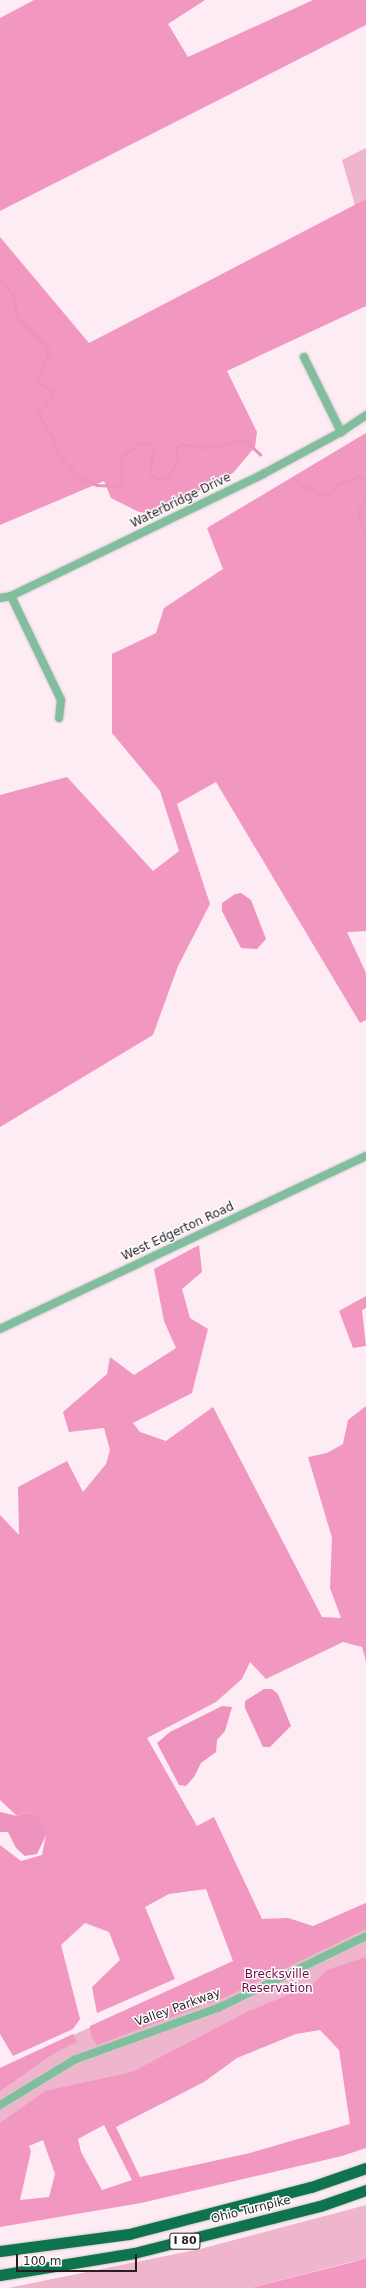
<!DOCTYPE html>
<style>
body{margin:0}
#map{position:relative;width:366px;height:2288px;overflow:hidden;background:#fdecf3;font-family:"DejaVu Sans",sans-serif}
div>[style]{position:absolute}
.green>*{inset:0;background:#eeb5cd}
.forest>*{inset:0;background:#f197c0}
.water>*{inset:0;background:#ee93bd}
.stream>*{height:2.5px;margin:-1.25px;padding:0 1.25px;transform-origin:1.25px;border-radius:1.25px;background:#ee93bd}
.roads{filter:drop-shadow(0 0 1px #d6c7cd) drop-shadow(0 0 1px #d6c7cd)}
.minor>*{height:8px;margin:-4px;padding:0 4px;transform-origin:4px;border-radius:4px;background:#80be9d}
.highway>*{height:11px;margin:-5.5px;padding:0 5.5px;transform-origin:5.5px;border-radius:5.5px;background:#0f744d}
span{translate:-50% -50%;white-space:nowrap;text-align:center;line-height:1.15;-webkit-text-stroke:3px #fff;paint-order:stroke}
.shield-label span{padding:1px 3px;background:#fff;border:1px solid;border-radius:3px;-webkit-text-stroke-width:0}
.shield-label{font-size:11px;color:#251f21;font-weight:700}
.street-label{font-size:12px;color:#251f21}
.park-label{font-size:12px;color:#76094b}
.scale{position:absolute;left:16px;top:2254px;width:121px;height:18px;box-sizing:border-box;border:2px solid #251f21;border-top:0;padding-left:5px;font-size:12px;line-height:14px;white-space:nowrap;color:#251f21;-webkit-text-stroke:3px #fff;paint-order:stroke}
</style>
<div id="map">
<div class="green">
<div style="clip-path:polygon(366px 148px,366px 199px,355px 205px,342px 160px)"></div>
<div style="clip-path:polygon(366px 1903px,366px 1983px,0 2149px,0 2068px)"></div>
<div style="clip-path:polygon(366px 2205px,366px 2258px,251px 2288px,8px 2288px,200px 2249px)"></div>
</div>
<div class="forest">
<div style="clip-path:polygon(34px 0,205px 0,168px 24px,188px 57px,313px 0,366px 0,366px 25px,0 211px,0 18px)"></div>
<div style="clip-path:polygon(366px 199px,366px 306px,227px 371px,257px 432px,255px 447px,233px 473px,155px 514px,139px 512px,111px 498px,104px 481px,0 525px,0 237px,89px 343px)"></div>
<div style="clip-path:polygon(366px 433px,366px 931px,347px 932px,366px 973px,366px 1020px,360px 1023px,216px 782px,177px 804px,210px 904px,178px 966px,153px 1035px,0 1127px,0 795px,67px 777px,153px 871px,179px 851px,160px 791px,112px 733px,112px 654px,156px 633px,164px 608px,223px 569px,207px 528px)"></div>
<div style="clip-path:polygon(199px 1245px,202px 1272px,182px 1289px,190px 1318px,208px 1329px,192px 1393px,133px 1423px,140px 1432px,166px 1441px,213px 1407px,322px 1617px,341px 1618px,330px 1588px,332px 1538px,308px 1457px,327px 1453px,343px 1444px,348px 1420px,366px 1406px,366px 1662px,362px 1647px,343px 1642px,266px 1679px,250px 1662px,242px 1679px,216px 1702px,147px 1738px,197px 1826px,214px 1817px,262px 1919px,288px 1918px,313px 1926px,366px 1903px,366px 1929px,226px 1997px,97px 2045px,91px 2036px,90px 2026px,233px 1961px,206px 1889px,169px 1894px,145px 1907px,175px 1979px,97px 2013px,92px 1987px,120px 1960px,109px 1932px,85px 1923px,61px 1945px,80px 2019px,73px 2029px,13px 2056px,0 2034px,0 1845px,21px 1861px,42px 1855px,46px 1835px,27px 1813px,17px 1816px,0 1800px,0 1515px,19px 1535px,18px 1487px,67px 1461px,83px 1492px,106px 1464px,110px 1450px,104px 1428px,69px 1432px,63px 1412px,107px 1374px,110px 1357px,134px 1375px,176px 1348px,164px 1321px,154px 1269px)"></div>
<div style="clip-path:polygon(366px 1296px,366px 1308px,362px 1310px,366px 1346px,353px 1348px,339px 1311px)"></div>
<div style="clip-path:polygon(evenodd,366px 1957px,366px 2148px,342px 2156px,141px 2203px,0 2227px,0 2123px,45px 2091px,132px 2072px,247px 2012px,312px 1985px,327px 1970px,366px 1957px,320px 2030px,339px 2050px,350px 2124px,250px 2153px,140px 2177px,116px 2127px,204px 2082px,237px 2058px,296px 2034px,320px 2030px,366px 1957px,104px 2125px,132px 2180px,102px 2190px,81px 2152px,78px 2139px,104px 2125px,366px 1957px,43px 2140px,55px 2174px,49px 2197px,20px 2200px,31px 2151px,29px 2146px,43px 2140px)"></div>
<div style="clip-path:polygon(73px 2034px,77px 2042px,56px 2052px,0 2091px,0 2068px)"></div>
<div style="clip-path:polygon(366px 2258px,366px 2288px,251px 2288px,353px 2262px)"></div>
</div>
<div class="water">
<div style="clip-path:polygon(241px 893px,251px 900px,266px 939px,257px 949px,241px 948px,222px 911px,222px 903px,235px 894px)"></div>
<div style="clip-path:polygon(264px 1689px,272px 1689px,278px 1694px,291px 1726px,270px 1747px,263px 1747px,245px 1708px,245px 1701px)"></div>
<div style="clip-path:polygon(222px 1706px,232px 1707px,225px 1731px,217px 1740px,216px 1752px,201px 1763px,194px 1777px,186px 1786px,179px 1785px,157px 1743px,170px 1732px)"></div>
<div style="clip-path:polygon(0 1812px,17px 1816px,27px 1813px,40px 1819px,46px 1835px,37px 1854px,25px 1856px,16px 1848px,8px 1832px,0 1832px)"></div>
</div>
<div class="stream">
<div style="left:0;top:279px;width:22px;rotate:51deg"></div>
<div style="left:14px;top:296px;width:22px;rotate:82deg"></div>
<div style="left:17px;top:318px;width:42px;rotate:44deg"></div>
<div style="left:47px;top:347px;width:6px;rotate:72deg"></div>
<div style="left:49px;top:353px;width:31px;rotate:112deg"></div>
<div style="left:37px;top:382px;width:18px;rotate:29deg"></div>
<div style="left:53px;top:391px;width:6px;rotate:90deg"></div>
<div style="left:53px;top:397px;width:23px;rotate:135deg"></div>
<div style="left:37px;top:413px;width:27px;rotate:56deg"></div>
<div style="left:52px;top:435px;width:25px;rotate:69deg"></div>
<div style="left:61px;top:458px;width:30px;rotate:45deg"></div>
<div style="left:82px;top:479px;width:16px;rotate:22deg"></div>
<div style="left:97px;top:485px;width:21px;rotate:3deg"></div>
<div style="left:118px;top:486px;width:5px;rotate:-53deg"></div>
<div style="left:121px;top:482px;width:25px;rotate:-88deg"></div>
<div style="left:122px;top:457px;width:21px;rotate:-39deg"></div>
<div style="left:138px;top:444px;width:11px"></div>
<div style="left:149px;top:444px;width:9px;rotate:41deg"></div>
<div style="left:156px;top:450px;width:8px;rotate:120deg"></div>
<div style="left:152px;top:457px;width:17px;rotate:93deg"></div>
<div style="left:151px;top:474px;width:9px;rotate:36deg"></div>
<div style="left:158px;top:479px;width:13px;rotate:-18deg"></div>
<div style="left:170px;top:475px;width:17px;rotate:-65deg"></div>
<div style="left:177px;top:460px;width:13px;rotate:-94deg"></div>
<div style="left:176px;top:447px;width:7px;rotate:-27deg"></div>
<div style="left:182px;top:444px;width:24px;rotate:9deg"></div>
<div style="left:206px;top:448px;width:40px;rotate:-12deg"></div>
<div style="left:245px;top:440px;width:21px;rotate:43deg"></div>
<div style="left:294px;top:479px;width:29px;rotate:31deg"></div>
<div style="left:319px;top:494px;width:10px"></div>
<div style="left:329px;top:494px;width:13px;rotate:-45deg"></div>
<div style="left:338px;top:485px;width:23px;rotate:-25deg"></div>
<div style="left:359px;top:475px;width:8px;rotate:30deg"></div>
<div style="left:366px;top:501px;width:11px;rotate:128deg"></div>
<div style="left:359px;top:510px;width:11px;rotate:85deg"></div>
<div style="left:360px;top:521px;width:13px;rotate:61deg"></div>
</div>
<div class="roads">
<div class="minor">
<div style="left:304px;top:357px;width:84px;rotate:63.7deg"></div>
<div style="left:11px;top:596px;width:115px;rotate:64.3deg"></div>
<div style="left:61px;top:700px;width:18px;rotate:96deg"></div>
<div style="left:0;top:598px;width:11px;rotate:-10deg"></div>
<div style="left:11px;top:596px;width:280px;rotate:-25.8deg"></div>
<div style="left:263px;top:474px;width:89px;rotate:-28.3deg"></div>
<div style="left:341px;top:432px;width:30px;rotate:-34deg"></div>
<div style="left:0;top:1329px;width:405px;rotate:-25.3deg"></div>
<div style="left:0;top:2105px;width:87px;rotate:-31.3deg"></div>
<div style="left:74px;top:2060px;width:153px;rotate:-19.9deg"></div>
<div style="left:218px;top:2008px;width:165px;rotate:-25.9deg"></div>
</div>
<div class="highway">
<div style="left:0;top:2251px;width:130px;rotate:-7.5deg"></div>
<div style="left:129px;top:2234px;width:188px;rotate:-14.5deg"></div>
<div style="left:311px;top:2187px;width:58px;rotate:-19.1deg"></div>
<div style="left:0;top:2275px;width:136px;rotate:-9.3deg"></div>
<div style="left:134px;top:2253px;width:192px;rotate:-14.2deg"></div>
<div style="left:320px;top:2206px;width:49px;rotate:-19.2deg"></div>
</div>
</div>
<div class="shield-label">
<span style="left:185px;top:2241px">I 80</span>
</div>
<div class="street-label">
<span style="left:181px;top:501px;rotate:-26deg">Waterbridge Drive</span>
<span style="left:178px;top:1232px;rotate:-25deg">West Edgerton Road</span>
<span style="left:178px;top:2008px;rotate:-20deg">Valley Parkway</span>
<span style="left:251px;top:2210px;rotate:-14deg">Ohio Turnpike</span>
</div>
<div class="park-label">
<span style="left:277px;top:1982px">Brecksville<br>Reservation</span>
</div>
<div class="scale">100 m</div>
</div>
